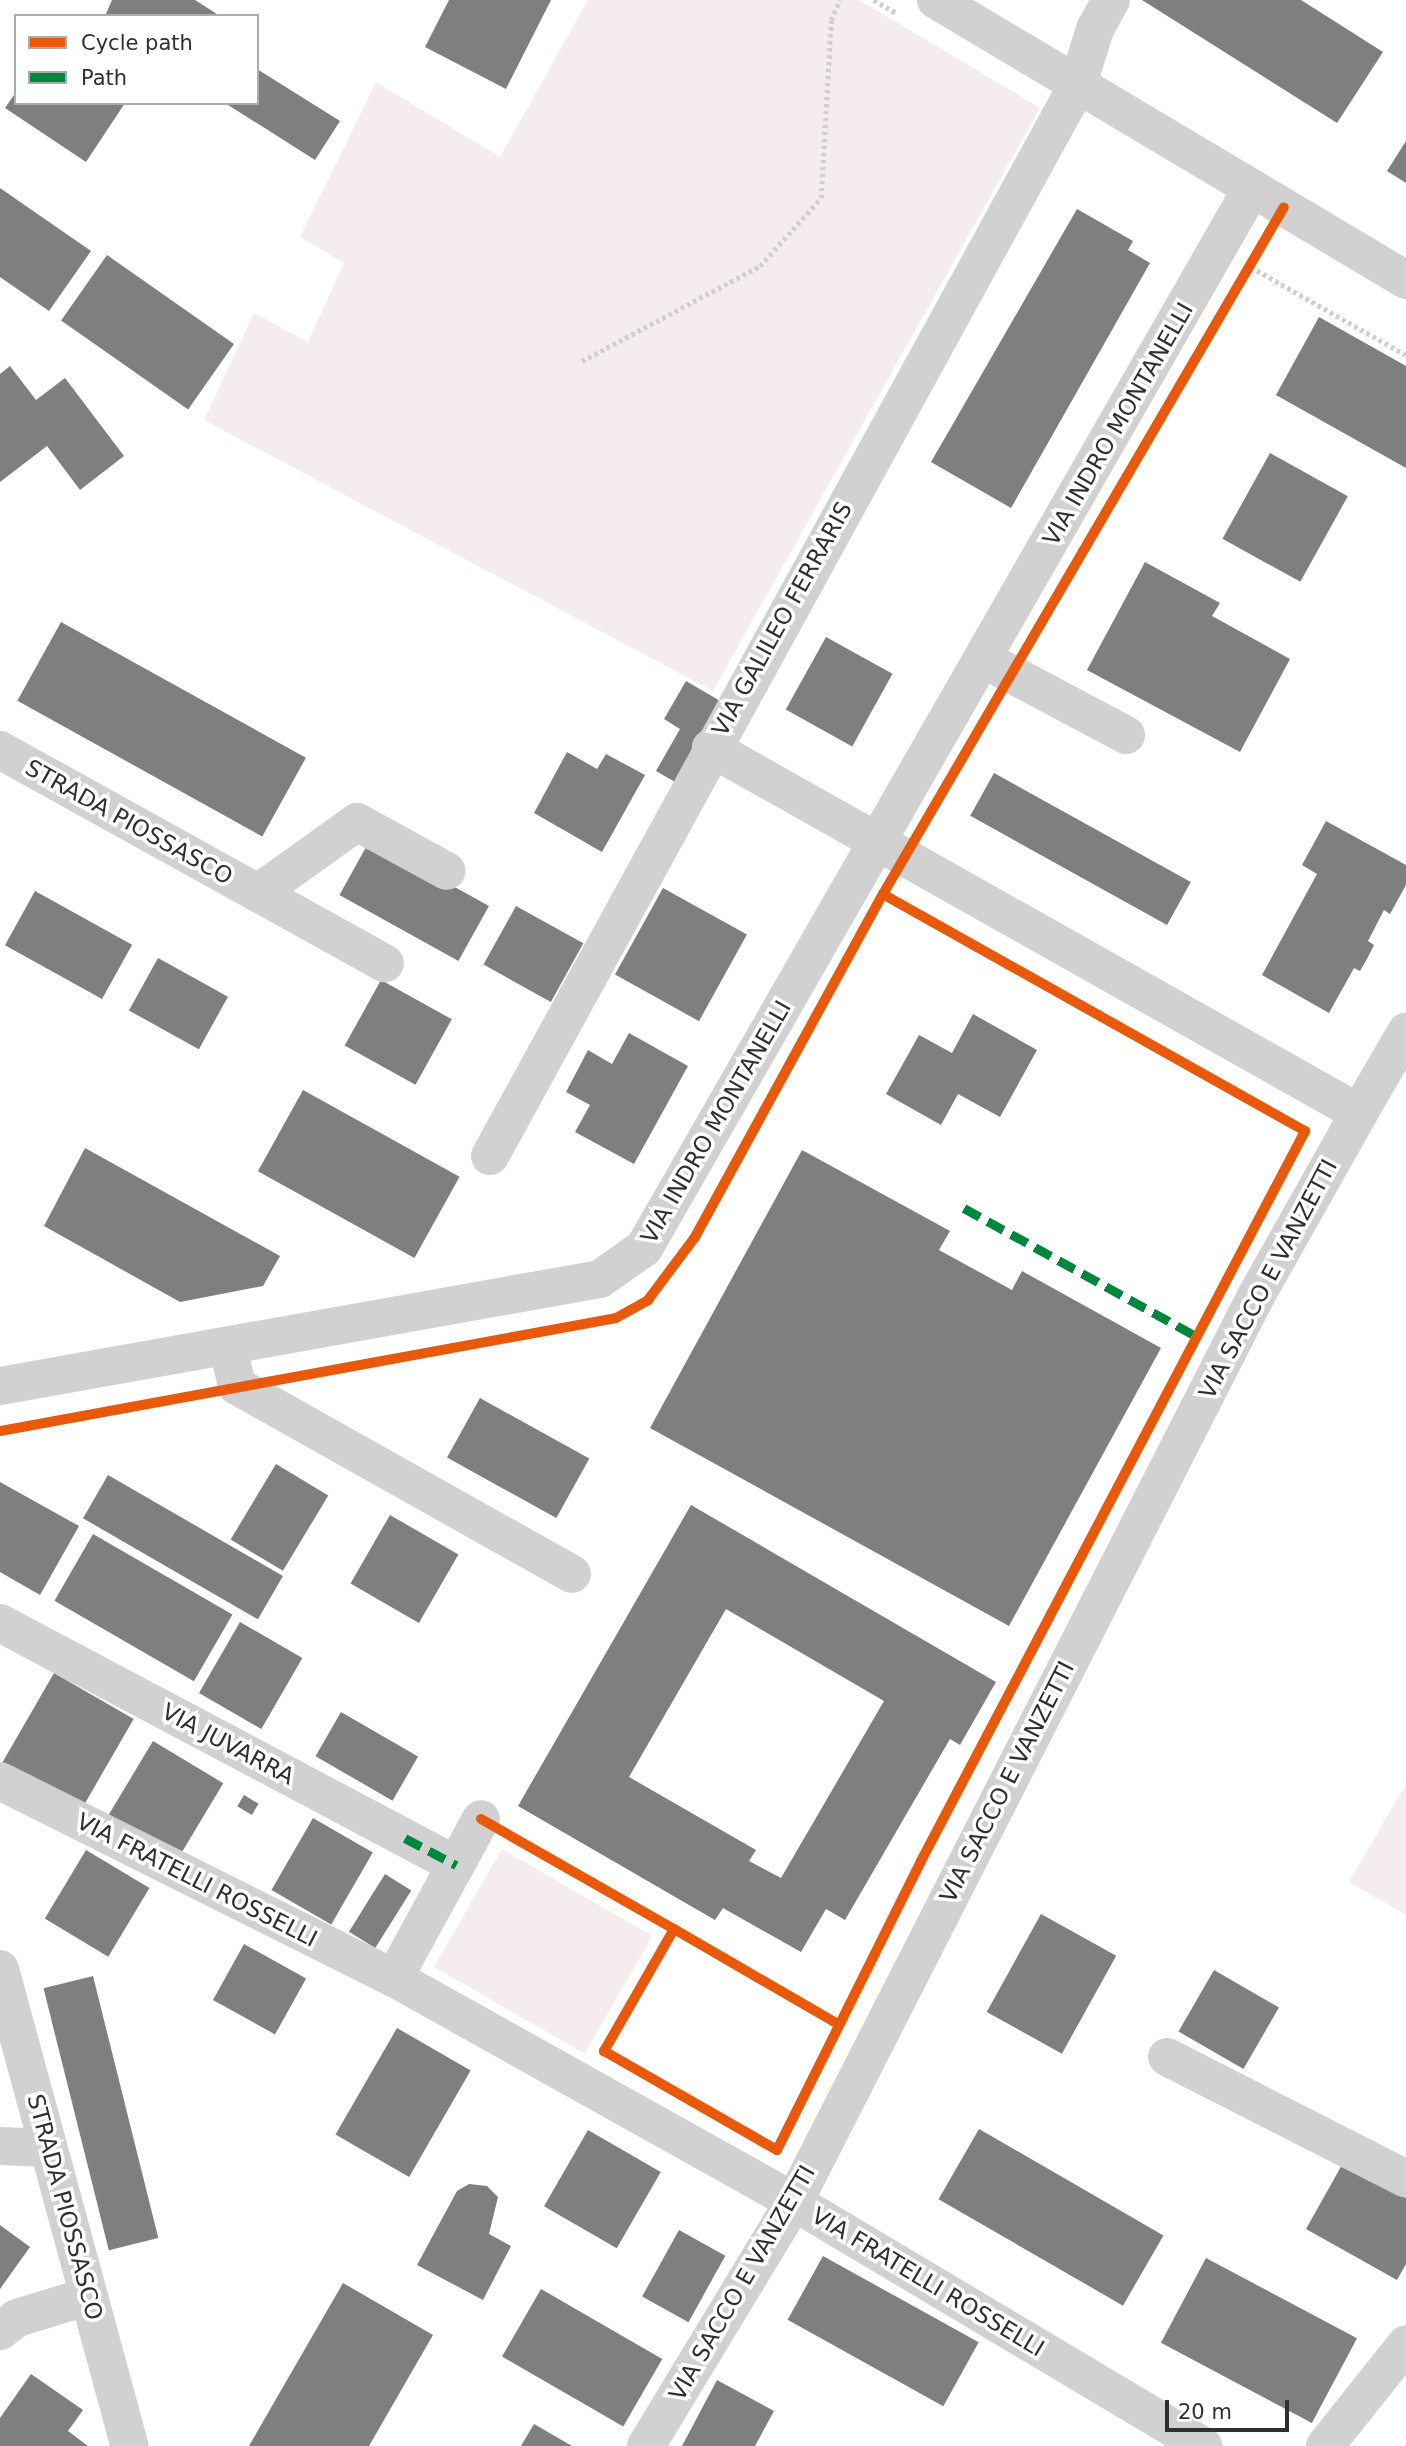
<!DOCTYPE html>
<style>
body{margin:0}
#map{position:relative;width:1406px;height:2446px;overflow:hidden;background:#fff;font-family:"DejaVu Sans",sans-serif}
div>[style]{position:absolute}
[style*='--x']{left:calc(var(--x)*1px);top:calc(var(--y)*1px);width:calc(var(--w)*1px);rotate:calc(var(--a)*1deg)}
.green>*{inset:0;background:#f5ecf0;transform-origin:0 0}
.building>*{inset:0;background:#7f7f7f;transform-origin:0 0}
.path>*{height:4.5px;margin-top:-2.25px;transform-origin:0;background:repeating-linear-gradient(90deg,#cfcfcf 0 3.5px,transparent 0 7px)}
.minor>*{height:38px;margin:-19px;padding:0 19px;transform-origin:19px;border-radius:19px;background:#d1d1d1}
.quiet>*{height:9px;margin-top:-4.5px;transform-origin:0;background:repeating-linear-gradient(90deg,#00873e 0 18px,transparent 0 27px)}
.cycleway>*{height:10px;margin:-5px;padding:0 5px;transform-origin:5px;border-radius:5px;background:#e8590c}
span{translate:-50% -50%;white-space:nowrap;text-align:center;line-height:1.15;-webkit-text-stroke:7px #fff;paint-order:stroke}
.street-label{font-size:23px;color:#2f2f2f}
.legend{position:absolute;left:14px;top:14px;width:245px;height:91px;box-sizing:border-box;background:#fff;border:2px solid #acacac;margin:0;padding:9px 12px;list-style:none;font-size:21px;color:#2f2f2f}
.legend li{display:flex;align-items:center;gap:14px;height:35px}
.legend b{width:35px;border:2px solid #acacac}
.scale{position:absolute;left:1165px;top:2400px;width:124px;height:32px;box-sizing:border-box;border:4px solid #2f2f2f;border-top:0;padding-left:9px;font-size:21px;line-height:24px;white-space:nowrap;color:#2f2f2f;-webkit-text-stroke:5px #fff;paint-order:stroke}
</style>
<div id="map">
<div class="green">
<div style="clip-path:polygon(588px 0,859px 0,1040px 108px,713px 691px,204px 420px,254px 313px,308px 342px,344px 263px,300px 237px,376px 82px,500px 157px)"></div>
<div style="clip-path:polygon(1406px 1784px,1406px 1915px,1349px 1882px)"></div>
<div style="left:502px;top:1849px;width:174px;height:136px;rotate:30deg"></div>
</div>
<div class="building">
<div style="clip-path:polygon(112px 0,195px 0,220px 16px,105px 16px)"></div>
<div style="clip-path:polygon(449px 0,551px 0,506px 89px,425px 47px)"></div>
<div style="clip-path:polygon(1142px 0,1301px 0,1383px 52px,1337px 123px)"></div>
<div style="clip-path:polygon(257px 69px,340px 121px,315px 160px,225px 103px,257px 103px)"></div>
<div style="clip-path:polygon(16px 92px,16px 103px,125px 103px,86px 162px,5px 108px)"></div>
<div style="clip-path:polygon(1406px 141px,1406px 183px,1387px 171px)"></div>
<div style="clip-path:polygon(0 188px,91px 251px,49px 311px,0 277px)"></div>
<div style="clip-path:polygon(1077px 209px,1133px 241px,1128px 250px,1150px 263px,1011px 508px,931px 462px)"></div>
<div style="left:107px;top:255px;width:155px;height:80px;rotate:35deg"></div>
<div style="clip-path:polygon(1319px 317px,1406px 366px,1406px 468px,1276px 395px)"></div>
<div style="clip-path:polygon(10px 366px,36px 400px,65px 378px,124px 456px,80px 490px,47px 446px,0 482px,0 374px)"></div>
<div style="left:1270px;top:453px;width:89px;height:98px;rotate:29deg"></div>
<div style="clip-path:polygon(1145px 562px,1220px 603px,1212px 616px,1290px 659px,1240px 752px,1087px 670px)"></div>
<div style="left:61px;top:622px;width:280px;height:90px;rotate:29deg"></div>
<div style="left:826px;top:637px;width:76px;height:83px;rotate:29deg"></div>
<div style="clip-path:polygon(686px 681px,722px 702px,675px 782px,656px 771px,680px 729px,664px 719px)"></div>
<div style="clip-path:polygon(567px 752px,597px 769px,606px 754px,645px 775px,602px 852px,534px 813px)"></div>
<div style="left:994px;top:773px;width:225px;height:49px;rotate:29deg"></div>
<div style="clip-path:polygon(1326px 821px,1406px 865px,1406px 885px,1390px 914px,1384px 910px,1368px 941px,1374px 945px,1367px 959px,1360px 971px,1354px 968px,1329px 1013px,1262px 975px,1317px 874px,1302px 865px)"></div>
<div style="left:370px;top:840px;width:136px;height:63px;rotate:29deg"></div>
<div style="left:663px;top:888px;width:96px;height:99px;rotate:29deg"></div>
<div style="left:35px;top:891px;width:111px;height:62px;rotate:29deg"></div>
<div style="left:516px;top:906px;width:77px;height:67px;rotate:29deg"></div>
<div style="left:158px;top:958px;width:80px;height:60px;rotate:29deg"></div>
<div style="left:381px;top:980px;width:81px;height:75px;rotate:29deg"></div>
<div style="clip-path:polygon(973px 1014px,1037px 1050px,1000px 1117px,958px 1094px,941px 1125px,886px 1094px,919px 1035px,952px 1053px)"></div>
<div style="clip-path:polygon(629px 1033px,688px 1066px,634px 1164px,575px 1132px,590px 1105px,566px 1092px,588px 1050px,612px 1064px)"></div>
<div style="left:303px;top:1090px;width:179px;height:93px;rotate:29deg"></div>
<div style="clip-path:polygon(85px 1148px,280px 1256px,263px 1286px,180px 1302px,44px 1226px)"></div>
<div style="clip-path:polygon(802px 1150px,950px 1231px,939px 1250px,1012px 1290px,1022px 1271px,1161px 1348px,1009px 1626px,650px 1428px)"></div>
<div style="left:480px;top:1398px;width:125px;height:68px;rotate:29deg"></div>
<div style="left:276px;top:1464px;width:61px;height:88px;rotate:31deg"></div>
<div style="left:108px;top:1475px;width:202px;height:50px;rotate:30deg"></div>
<div style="clip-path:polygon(0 1482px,79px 1526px,40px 1595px,0 1572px)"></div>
<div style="clip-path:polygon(evenodd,691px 1505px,996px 1682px,960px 1745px,950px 1739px,845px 1920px,826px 1909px,801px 1952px,723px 1908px,715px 1920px,518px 1806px,691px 1505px,726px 1609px,884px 1701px,781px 1878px,749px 1861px,756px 1850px,629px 1777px,726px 1609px)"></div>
<div style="left:390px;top:1515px;width:79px;height:79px;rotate:30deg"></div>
<div style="left:93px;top:1534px;width:161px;height:77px;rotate:30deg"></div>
<div style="left:240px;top:1622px;width:72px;height:82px;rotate:30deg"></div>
<div style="left:54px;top:1673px;width:92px;height:105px;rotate:30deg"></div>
<div style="left:341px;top:1712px;width:89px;height:51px;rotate:30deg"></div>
<div style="left:153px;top:1741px;width:82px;height:86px;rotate:31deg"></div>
<div style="left:244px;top:1795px;width:17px;height:13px;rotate:31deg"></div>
<div style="left:313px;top:1818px;width:69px;height:83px;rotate:30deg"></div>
<div style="left:86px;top:1850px;width:74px;height:80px;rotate:31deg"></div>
<div style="left:385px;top:1874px;width:31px;height:68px;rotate:32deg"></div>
<div style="left:1041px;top:1914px;width:86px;height:112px;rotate:29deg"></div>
<div style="left:244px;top:1944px;width:71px;height:64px;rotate:29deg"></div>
<div style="left:1214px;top:1970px;width:75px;height:71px;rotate:30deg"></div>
<div style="left:93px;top:1976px;width:270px;height:51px;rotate:76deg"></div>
<div style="left:397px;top:2028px;width:85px;height:123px;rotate:30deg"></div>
<div style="left:979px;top:2129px;width:213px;height:81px;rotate:30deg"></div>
<div style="left:588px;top:2130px;width:84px;height:88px;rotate:30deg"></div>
<div style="clip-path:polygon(1343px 2163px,1406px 2198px,1406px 2264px,1397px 2280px,1306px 2229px)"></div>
<div style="clip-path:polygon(469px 2184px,487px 2186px,498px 2197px,489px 2234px,511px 2246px,483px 2300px,417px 2265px,457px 2191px)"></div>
<div style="clip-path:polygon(0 2225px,30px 2247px,0 2289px)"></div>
<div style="left:679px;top:2230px;width:53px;height:76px;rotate:29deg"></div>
<div style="left:823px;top:2256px;width:178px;height:73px;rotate:29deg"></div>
<div style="left:1206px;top:2258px;width:171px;height:96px;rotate:28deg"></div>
<div style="clip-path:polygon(343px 2283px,433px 2335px,369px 2446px,249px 2446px)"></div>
<div style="left:541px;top:2289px;width:140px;height:78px;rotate:30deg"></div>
<div style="clip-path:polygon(31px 2374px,83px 2410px,68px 2431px,88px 2446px,0 2446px,0 2418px)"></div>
<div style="clip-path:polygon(717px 2380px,774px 2411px,755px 2446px,682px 2446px)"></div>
<div style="clip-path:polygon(534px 2424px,572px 2446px,521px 2446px)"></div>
</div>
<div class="path">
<div style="--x:874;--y:0;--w:28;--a:30"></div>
<div style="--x:1251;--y:267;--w:178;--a:29.6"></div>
<div style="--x:582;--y:361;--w:202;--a:-28.1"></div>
<div style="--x:760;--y:266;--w:91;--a:-48.1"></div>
<div style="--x:821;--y:198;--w:178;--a:-86.8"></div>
<div style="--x:831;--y:20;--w:22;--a:-66"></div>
</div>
<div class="minor">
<div style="--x:936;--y:0;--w:547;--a:30.78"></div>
<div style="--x:983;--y:659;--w:162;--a:28"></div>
<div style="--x:0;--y:750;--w:440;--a:29"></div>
<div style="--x:258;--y:893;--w:122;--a:-35.6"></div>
<div style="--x:357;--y:822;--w:102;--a:28.6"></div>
<div style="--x:1359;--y:1113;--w:94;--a:-59.9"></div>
<div style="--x:490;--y:1156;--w:1223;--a:-61.25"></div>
<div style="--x:1078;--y:84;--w:58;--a:-72.8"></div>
<div style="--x:1095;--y:29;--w:33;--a:-61"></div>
<div style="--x:228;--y:1347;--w:40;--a:77"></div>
<div style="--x:237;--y:1386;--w:384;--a:29.3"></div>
<div style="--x:0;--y:1386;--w:609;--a:-10.11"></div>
<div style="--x:600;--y:1279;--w:54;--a:-35.2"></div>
<div style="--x:644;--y:1248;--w:1222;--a:-60.16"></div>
<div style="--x:0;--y:1623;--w:516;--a:27.95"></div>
<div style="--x:0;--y:1781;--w:441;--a:26.6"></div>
<div style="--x:394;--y:1978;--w:458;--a:29.2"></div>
<div style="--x:794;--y:2202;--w:477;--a:30.8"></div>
<div style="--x:0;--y:1969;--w:494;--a:74.8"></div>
<div style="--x:394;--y:1978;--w:181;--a:-61.3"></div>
<div style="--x:1167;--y:2057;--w:268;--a:27"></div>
<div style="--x:0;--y:2146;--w:48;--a:2.4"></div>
<div style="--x:0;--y:2331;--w:21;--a:-37"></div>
<div style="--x:17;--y:2318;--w:75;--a:-17"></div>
<div style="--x:646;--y:2446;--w:285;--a:-58.8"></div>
<div style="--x:794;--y:2202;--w:1017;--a:-62.98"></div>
<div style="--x:1256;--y:1296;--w:210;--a:-60.6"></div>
<div style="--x:1359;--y:1113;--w:744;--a:-150.61"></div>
<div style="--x:1325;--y:2446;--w:130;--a:-51.5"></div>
</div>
<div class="quiet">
<div style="--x:964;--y:1208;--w:263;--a:28.9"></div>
<div style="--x:405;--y:1838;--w:58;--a:27.9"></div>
</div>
<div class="cycleway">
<div style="--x:0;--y:1431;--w:626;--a:-10.39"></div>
<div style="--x:616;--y:1318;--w:37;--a:-29"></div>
<div style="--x:648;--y:1300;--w:79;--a:-53.3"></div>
<div style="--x:695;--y:1237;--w:391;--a:-61.3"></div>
<div style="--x:883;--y:894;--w:795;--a:-59.73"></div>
<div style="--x:481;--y:1819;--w:222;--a:29.7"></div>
<div style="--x:674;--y:1929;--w:141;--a:119.8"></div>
<div style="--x:604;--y:2051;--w:199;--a:29.8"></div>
<div style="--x:777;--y:2150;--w:323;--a:-63.5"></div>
<div style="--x:921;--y:1861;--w:825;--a:-62.25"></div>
<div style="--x:1305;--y:1131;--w:484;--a:-150.7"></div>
<div style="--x:674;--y:1929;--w:190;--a:30.1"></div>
</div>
<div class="street-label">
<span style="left:1118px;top:424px;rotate:-60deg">VIA INDRO MONTANELLI</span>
<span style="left:782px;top:619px;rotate:-61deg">VIA GALILEO FERRARIS</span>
<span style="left:129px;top:822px;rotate:29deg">STRADA PIOSSASCO</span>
<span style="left:716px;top:1122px;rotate:-60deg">VIA INDRO MONTANELLI</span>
<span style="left:1268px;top:1279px;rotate:-62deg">VIA SACCO E VANZETTI</span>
<span style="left:228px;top:1744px;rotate:28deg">VIA JUVARRA</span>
<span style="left:1007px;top:1782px;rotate:-63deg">VIA SACCO E VANZETTI</span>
<span style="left:197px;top:1880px;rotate:27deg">VIA FRATELLI ROSSELLI</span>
<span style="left:65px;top:2207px;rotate:75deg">STRADA PIOSSASCO</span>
<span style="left:928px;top:2282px;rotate:31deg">VIA FRATELLI ROSSELLI</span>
<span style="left:742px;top:2283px;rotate:-60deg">VIA SACCO E VANZETTI</span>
</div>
<ul class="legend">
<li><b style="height:9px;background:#e8590c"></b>Cycle path</li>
<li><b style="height:9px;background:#00873e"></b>Path</li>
</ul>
<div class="scale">20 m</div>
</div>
